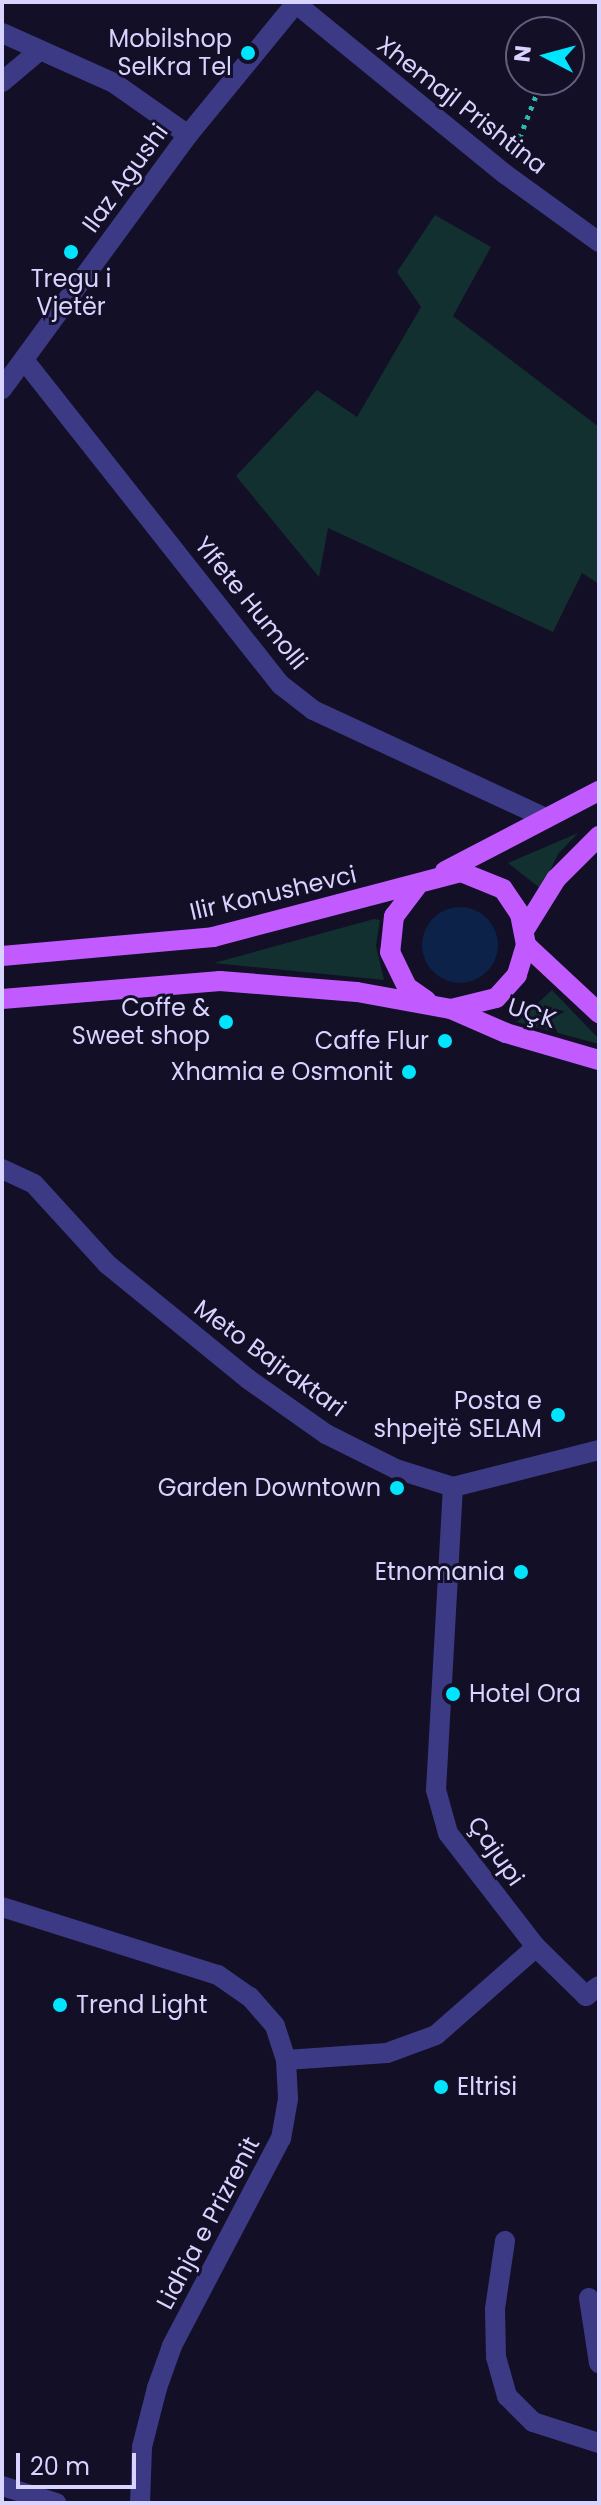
<!DOCTYPE html>
<meta charset="utf-8">
<style>
body{margin:0}
#map{position:relative;width:601px;height:2505px;overflow:hidden;background:#130f26;font-family:Poppins,sans-serif}
div>[style]{position:absolute}
[style*='--x']{left:calc(var(--x)*1px);top:calc(var(--y)*1px);width:calc(var(--w)*1px);rotate:calc(var(--a)*1deg)}
.green>*{inset:0;background:#12302f}
.water>*{inset:0;background:#0c2248}
.round{border-radius:50%}
.path>*{height:5px;margin-top:-2.5px;transform-origin:0;background:repeating-linear-gradient(90deg,#2fb8b0 0 4px,transparent 0 10px)}
.minor>*{height:20px;margin:-10px;padding:0 10px;transform-origin:10px;border-radius:10px;background:#3d3a85}
.major>*{height:20px;margin:-10px;padding:0 10px;transform-origin:10px;border-radius:10px;background:#c25bff}
.dots>*{width:22px;height:22px;translate:-50% -50%;box-sizing:border-box;border:4px solid #130f26;border-radius:50%}
span{translate:-50% -50%;white-space:nowrap;text-align:center;line-height:1.15;-webkit-text-stroke:6px #130f26;paint-order:stroke}
.poi-label{font-size:24px;color:#d9d4ff}
.right{translate:-100% -50%;text-align:right}
.left{translate:0 -50%;text-align:left}
.street-label{font-size:24px;color:#d9d4ff}
.frame{position:absolute;inset:0;border:4px solid #d9d4ff;pointer-events:none}
.north{position:absolute;left:505px;top:16px;width:80px;height:80px;box-sizing:border-box;background:#130f26;border:2px solid #625e7d;border-radius:50%;rotate:276deg;font-size:22px;font-weight:700;line-height:32px;text-align:center;color:#d9d4ff}
.north::after{content:'';display:block;margin:auto;width:28px;height:36px;background:#00e5ff;clip-path:polygon(50% 0,100% 100%,50% 72%,0 100%)}
.scale{position:absolute;left:16px;top:2453px;width:120px;height:36px;box-sizing:border-box;border:4px solid #d9d4ff;border-top:0;padding-left:10px;font-size:24px;line-height:28px;white-space:nowrap;color:#d9d4ff;-webkit-text-stroke:6px #130f26;paint-order:stroke}
</style>
<div id="map">
<div class="green">
<div style="clip-path:polygon(435px 215px,491px 247px,453px 316px,599px 427px,599px 584px,582px 573px,553px 632px,328px 528px,319px 577px,236px 476px,317px 390px,357px 417px,421px 307px,397px 272px)"></div>
<div style="clip-path:polygon(578px 833px,558px 854px,541px 889px,508px 863px)"></div>
<div style="clip-path:polygon(374px 919px,380px 920px,376px 946px,384px 980px,214px 963px)"></div>
<div style="clip-path:polygon(552px 990px,599px 1039px,599px 1044px,517px 1022px)"></div>
</div>
<div class="water">
<div class="round" style="left:422px;top:907px;width:76px;height:76px"></div>
</div>
<div class="path">
<div style="--x:561;--y:32;--w:9;--a:-69"></div>
<div style="--x:516;--y:147;--w:72;--a:-68.8"></div>
</div>
<div class="minor">
<div style="--x:294;--y:2;--w:272;--a:39.2"></div>
<div style="--x:505;--y:174;--w:116;--a:35.9"></div>
<div style="--x:2;--y:33;--w:123;--a:24.1"></div>
<div style="--x:114;--y:83;--w:90;--a:35.1"></div>
<div style="--x:2;--y:82;--w:48;--a:-40"></div>
<div style="--x:24;--y:360;--w:414;--a:51.7"></div>
<div style="--x:281;--y:685;--w:41;--a:38"></div>
<div style="--x:313;--y:710;--w:257;--a:24.9"></div>
<div style="--x:2;--y:389;--w:315;--a:-53.8"></div>
<div style="--x:188;--y:135;--w:172;--a:-50.7"></div>
<div style="--x:2;--y:1169;--w:35;--a:25"></div>
<div style="--x:34;--y:1184;--w:108;--a:47.6"></div>
<div style="--x:107;--y:1264;--w:182;--a:39.2"></div>
<div style="--x:248;--y:1379;--w:95;--a:35.2"></div>
<div style="--x:326;--y:1434;--w:78;--a:26.6"></div>
<div style="--x:396;--y:1469;--w:60;--a:17.5"></div>
<div style="--x:453;--y:1487;--w:151;--a:-14.2"></div>
<div style="--x:2;--y:1907;--w:226;--a:17.5"></div>
<div style="--x:218;--y:1975;--w:39;--a:35"></div>
<div style="--x:250;--y:1997;--w:38;--a:49"></div>
<div style="--x:275;--y:2026;--w:36;--a:72"></div>
<div style="--x:286;--y:2060;--w:39;--a:87"></div>
<div style="--x:288;--y:2099;--w:40;--a:100"></div>
<div style="--x:281;--y:2138;--w:235;--a:117.7"></div>
<div style="--x:172;--y:2346;--w:45;--a:109.7"></div>
<div style="--x:157;--y:2388;--w:61;--a:104.3"></div>
<div style="--x:142;--y:2447;--w:56;--a:92"></div>
<div style="--x:536;--y:1947;--w:70;--a:44.4"></div>
<div style="--x:586;--y:1996;--w:16;--a:-38"></div>
<div style="--x:286;--y:2060;--w:101;--a:-4"></div>
<div style="--x:387;--y:2053;--w:52;--a:-20.2"></div>
<div style="--x:436;--y:2035;--w:133;--a:-41.3"></div>
<div style="--x:536;--y:1947;--w:144;--a:-127.7"></div>
<div style="--x:448;--y:1833;--w:45;--a:-105.6"></div>
<div style="--x:436;--y:1790;--w:303;--a:-86.8"></div>
<div style="--x:505;--y:2241;--w:69;--a:98.4"></div>
<div style="--x:495;--y:2309;--w:48;--a:88.8"></div>
<div style="--x:496;--y:2357;--w:41;--a:74.2"></div>
<div style="--x:507;--y:2396;--w:37;--a:45"></div>
<div style="--x:533;--y:2422;--w:69;--a:17.7"></div>
<div style="--x:589;--y:2298;--w:66;--a:81.3"></div>
<div style="--x:2;--y:2486;--w:57;--a:17.5"></div>
</div>
<div class="major">
<div style="--x:445;--y:871;--w:174;--a:-27.5"></div>
<div style="--x:417;--y:886;--w:38;--a:127"></div>
<div style="--x:394;--y:916;--w:36;--a:96"></div>
<div style="--x:390;--y:952;--w:39;--a:64"></div>
<div style="--x:407;--y:987;--w:24;--a:35"></div>
<div style="--x:525;--y:929;--w:59;--a:-58.2"></div>
<div style="--x:556;--y:879;--w:61;--a:-45"></div>
<div style="--x:526;--y:945;--w:100;--a:43"></div>
<div style="--x:2;--y:956;--w:212;--a:-5.1"></div>
<div style="--x:213;--y:937;--w:256;--a:-14.7"></div>
<div style="--x:461;--y:872;--w:45;--a:22"></div>
<div style="--x:503;--y:889;--w:30;--a:56"></div>
<div style="--x:520;--y:914;--w:32;--a:79"></div>
<div style="--x:526;--y:945;--w:31;--a:107"></div>
<div style="--x:517;--y:975;--w:31;--a:132"></div>
<div style="--x:496;--y:998;--w:46;--a:166.3"></div>
<div style="--x:2;--y:999;--w:219;--a:-4.7"></div>
<div style="--x:220;--y:981;--w:137;--a:4.6"></div>
<div style="--x:357;--y:992;--w:96;--a:10.3"></div>
<div style="--x:451;--y:1009;--w:60;--a:23.6"></div>
<div style="--x:506;--y:1033;--w:97;--a:16.2"></div>
</div>
<div class="dots">
<div style="left:248px;top:53px;background:#00e5ff"></div>
<div style="left:71px;top:252px;background:#00e5ff"></div>
<div style="left:226px;top:1022px;background:#00e5ff"></div>
<div style="left:445px;top:1041px;background:#00e5ff"></div>
<div style="left:409px;top:1072px;background:#00e5ff"></div>
<div style="left:558px;top:1415px;background:#00e5ff"></div>
<div style="left:397px;top:1488px;background:#00e5ff"></div>
<div style="left:521px;top:1572px;background:#00e5ff"></div>
<div style="left:453px;top:1694px;background:#00e5ff"></div>
<div style="left:60px;top:2005px;background:#00e5ff"></div>
<div style="left:441px;top:2087px;background:#00e5ff"></div>
</div>
<div class="poi-label">
<span class="right" style="left:232px;top:53px">Mobilshop<br>SelKra Tel</span>
<span style="left:71px;top:293px">Tregu i<br>Vjetër</span>
<span class="right" style="left:210px;top:1022px">Coffe &amp;<br>Sweet shop</span>
<span class="right" style="left:429px;top:1041px">Caffe Flur</span>
<span class="right" style="left:393px;top:1072px">Xhamia e Osmonit</span>
<span class="right" style="left:542px;top:1415px">Posta e<br>shpejtë SELAM</span>
<span class="right" style="left:381px;top:1488px">Garden Downtown</span>
<span class="right" style="left:505px;top:1572px">Etnomania</span>
<span class="left" style="left:469px;top:1694px">Hotel Ora</span>
<span class="left" style="left:76px;top:2005px">Trend Light</span>
<span class="left" style="left:457px;top:2087px">Eltrisi</span>
</div>
<div class="street-label">
<span style="left:462px;top:105px;rotate:38deg">Xhemajl Prishtina</span>
<span style="left:125px;top:178px;rotate:-54deg">Ilaz Agushi</span>
<span style="left:251px;top:603px;rotate:51deg">Ylfete Humolli</span>
<span style="left:273px;top:893px;rotate:-13deg">Ilir Konushevci</span>
<span style="left:532px;top:1013px;rotate:18deg">UÇK</span>
<span style="left:270px;top:1358px;rotate:36deg">Meto Bajraktari</span>
<span style="left:496px;top:1851px;rotate:55deg">Çajupi</span>
<span style="left:208px;top:2223px;rotate:-62deg">Lidhja e Prizrenit</span>
</div>
<div class="frame"></div>
<div class="north">N</div>
<div class="scale">20 m</div>
</div>
